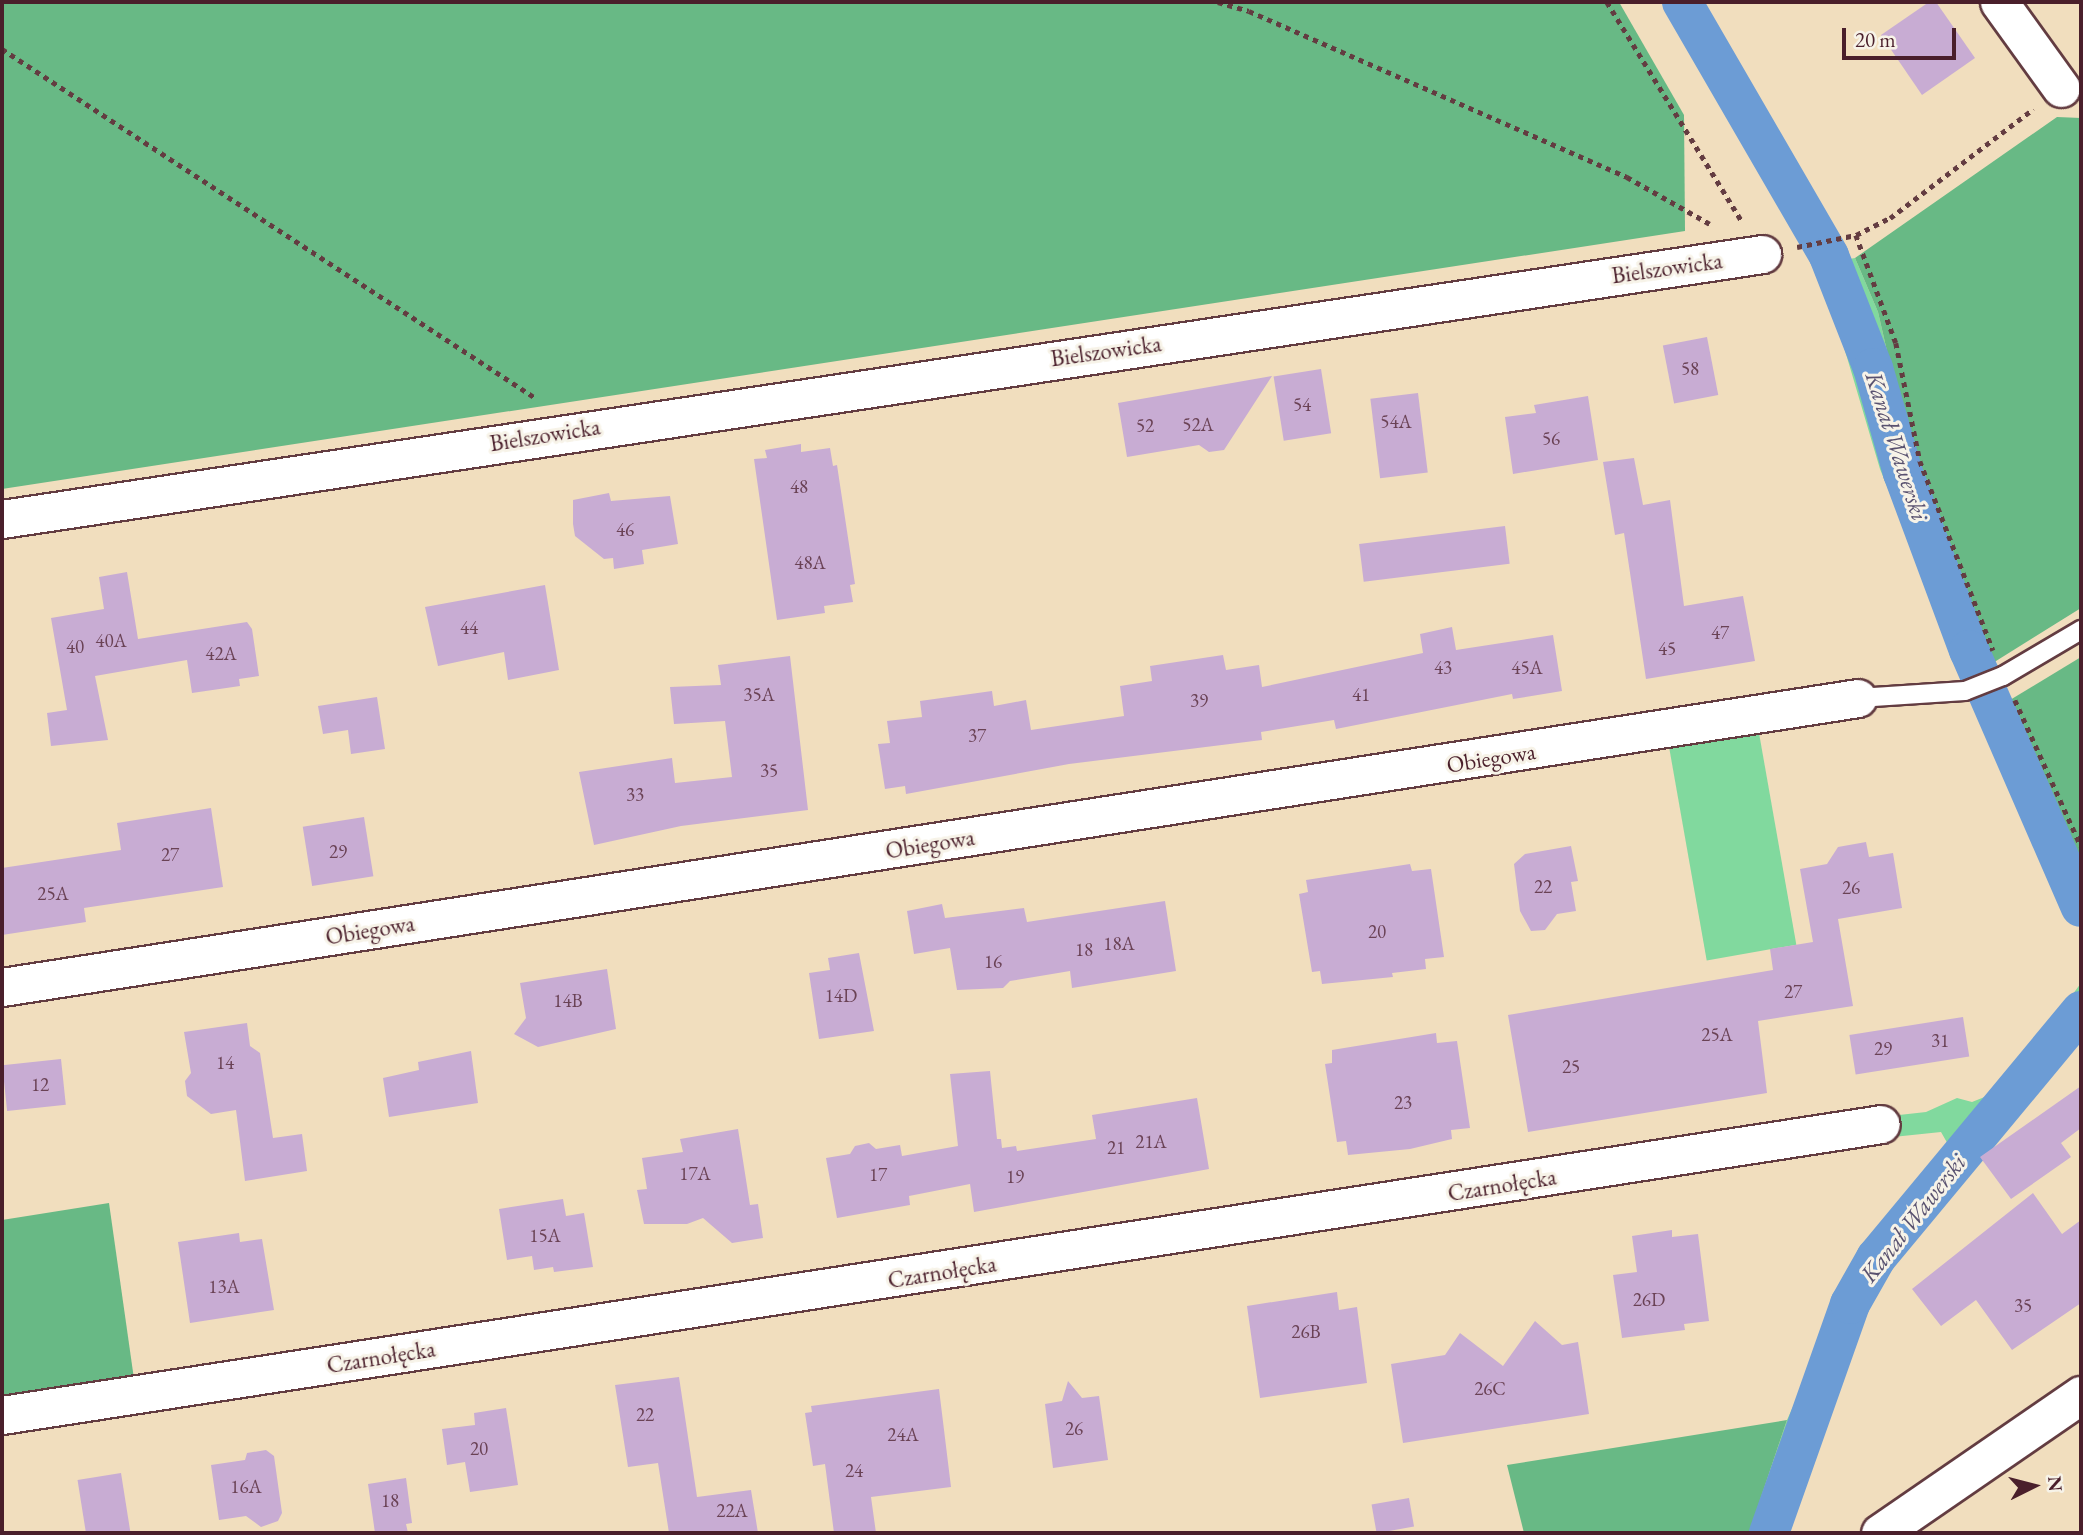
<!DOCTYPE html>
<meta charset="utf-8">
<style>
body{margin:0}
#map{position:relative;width:2083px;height:1535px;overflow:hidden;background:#f1debe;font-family:"EB Garamond",serif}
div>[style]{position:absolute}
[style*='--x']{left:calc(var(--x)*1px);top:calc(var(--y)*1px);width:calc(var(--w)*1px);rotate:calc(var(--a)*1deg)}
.green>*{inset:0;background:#81d99e;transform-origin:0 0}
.forest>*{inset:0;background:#68b985}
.canal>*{height:40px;margin:-20px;padding:0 20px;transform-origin:20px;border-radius:20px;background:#6c9cd5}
.building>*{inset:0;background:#c8acd3;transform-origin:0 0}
.path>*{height:4.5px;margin-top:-2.25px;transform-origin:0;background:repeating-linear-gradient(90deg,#633c41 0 5px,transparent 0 10px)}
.roads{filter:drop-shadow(2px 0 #633c41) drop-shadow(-2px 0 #633c41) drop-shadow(0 2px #633c41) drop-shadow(0 -2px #633c41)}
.lane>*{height:18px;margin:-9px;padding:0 9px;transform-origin:9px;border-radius:9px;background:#fff}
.street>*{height:37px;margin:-18.5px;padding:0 18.5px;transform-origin:18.5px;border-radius:18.5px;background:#fff}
span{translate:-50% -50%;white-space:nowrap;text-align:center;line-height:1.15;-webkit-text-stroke:6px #f7f3e8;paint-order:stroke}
.number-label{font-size:19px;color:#6a4255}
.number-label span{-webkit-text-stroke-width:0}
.street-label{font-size:23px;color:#4a1f2b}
.water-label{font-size:24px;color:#58516f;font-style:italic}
.frame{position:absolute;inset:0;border:4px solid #4a1f2b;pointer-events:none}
.north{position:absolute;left:1999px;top:1451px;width:70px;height:70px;-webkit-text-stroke:5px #f7f3e8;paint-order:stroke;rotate:84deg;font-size:19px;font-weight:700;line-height:28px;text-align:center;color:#4a1f2b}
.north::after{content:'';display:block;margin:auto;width:24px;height:32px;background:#4a1f2b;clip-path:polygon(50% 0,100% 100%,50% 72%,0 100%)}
.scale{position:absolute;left:1842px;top:28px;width:114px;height:32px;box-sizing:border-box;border:4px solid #4a1f2b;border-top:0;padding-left:9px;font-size:21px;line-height:24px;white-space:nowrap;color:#4a1f2b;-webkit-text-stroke:5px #f7f3e8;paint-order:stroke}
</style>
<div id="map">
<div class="green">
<div style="clip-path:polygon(1855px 258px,1878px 312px,1929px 534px,1988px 666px,1964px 677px,1880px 469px,1833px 310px,1814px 265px)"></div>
<div style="clip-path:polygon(1999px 691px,2081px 873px,2081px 926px,1974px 701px)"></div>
<div style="left:1759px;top:733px;width:215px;height:91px;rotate:80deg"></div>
<div style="clip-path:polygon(2081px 983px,2081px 1035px,2066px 1046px,1977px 1153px,1874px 1287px,1861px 1309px,1780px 1533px,1749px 1533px,1787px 1420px,1865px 1248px,1949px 1146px,1941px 1132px,1893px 1137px,1890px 1116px,1926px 1112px,1957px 1098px,1972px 1102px,2002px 1090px)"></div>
</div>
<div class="forest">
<div style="clip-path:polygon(2px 2px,1619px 2px,1684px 115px,1685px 231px,2px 489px)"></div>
<div style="clip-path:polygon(2057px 117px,2081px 118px,2081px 608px,1988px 666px,1929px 534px,1878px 312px,1855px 258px)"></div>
<div style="clip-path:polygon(2081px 657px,2081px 873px,2005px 703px)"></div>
<div style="clip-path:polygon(109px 1203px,134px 1379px,2px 1400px,2px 1220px)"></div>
<div style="clip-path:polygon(1787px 1420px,1749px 1533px,1524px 1533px,1507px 1465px)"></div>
</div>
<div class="canal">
<div style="--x:1682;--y:2;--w:293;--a:59.9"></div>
<div style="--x:1829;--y:256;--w:120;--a:68.6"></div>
<div style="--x:1873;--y:368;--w:109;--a:74.1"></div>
<div style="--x:1903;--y:473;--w:189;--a:69.6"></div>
<div style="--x:1969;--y:650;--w:280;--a:66.5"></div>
<div style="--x:1769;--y:1533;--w:243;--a:-70.5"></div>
<div style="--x:1850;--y:1304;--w:53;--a:-60.5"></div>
<div style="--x:1876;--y:1258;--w:321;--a:-50.3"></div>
</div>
<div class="building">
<div style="clip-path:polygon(1929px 2px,1936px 2px,1975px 58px,1922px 95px,1881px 35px)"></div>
<div style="left:1707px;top:337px;width:59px;height:45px;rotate:79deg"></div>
<div style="left:1321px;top:369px;width:65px;height:48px;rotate:81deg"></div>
<div style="clip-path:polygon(1272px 376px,1224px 450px,1209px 452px,1199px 445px,1127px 457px,1118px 403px)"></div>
<div style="left:1418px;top:393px;width:80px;height:48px;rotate:83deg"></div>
<div style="clip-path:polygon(1588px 396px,1598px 460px,1513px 474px,1505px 417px,1536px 413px,1534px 405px)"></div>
<div style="clip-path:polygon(801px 444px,801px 452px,830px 448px,833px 466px,837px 465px,855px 584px,850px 585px,853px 602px,824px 606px,825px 613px,777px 620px,754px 459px,767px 458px,765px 450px)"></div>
<div style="clip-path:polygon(1634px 458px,1643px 505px,1670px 500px,1684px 606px,1743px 596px,1755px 661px,1646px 679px,1624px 533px,1615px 535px,1603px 462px)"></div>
<div style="clip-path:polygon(609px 493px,611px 501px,670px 496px,678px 544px,642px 550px,644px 564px,614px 569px,613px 558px,604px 559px,575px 536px,573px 524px,573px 500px)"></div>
<div style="left:1505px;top:526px;width:38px;height:147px;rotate:83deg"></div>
<div style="clip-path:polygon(127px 572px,138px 639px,247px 622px,252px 629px,259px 676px,239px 679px,240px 686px,192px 693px,187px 660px,95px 676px,108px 740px,51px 746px,47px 713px,67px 710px,51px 618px,104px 609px,99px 577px)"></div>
<div style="clip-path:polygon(545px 585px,559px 670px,508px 680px,504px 652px,438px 666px,425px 607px)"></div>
<div style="clip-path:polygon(1452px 627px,1456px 650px,1553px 635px,1562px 691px,1513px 699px,1512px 694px,1336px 729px,1334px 720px,1261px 732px,1262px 740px,1069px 764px,906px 794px,905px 786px,885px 789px,878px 744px,890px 743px,887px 721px,922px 717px,920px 701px,992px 691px,994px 706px,1026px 700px,1031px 730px,1124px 716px,1120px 686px,1152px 681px,1150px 666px,1223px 655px,1226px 670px,1259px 665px,1262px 687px,1423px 653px,1420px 634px)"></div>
<div style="clip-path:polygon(790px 656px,808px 810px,681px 826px,594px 845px,579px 772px,672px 758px,675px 783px,732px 777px,725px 721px,674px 724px,670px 687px,721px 685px,718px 665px)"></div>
<div style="clip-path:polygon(377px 697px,385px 749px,351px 754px,348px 730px,323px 734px,318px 706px)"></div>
<div style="clip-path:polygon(211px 808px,223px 887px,84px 908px,86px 922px,2px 935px,2px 868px,121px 850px,117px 823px)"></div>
<div style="left:364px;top:817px;width:60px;height:62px;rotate:81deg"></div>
<div style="clip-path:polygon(1866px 842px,1869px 857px,1893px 853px,1902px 908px,1838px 919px,1853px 1006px,1758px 1021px,1767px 1093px,1528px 1132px,1508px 1015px,1773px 970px,1770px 949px,1813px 942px,1800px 869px,1827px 864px,1838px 847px)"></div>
<div style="clip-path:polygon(1571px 846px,1578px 881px,1571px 882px,1576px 911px,1557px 914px,1545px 930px,1531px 931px,1520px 911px,1514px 864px,1525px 854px)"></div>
<div style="clip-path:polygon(1410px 864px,1412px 871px,1431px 869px,1444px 957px,1425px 959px,1426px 969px,1392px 973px,1393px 977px,1322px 984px,1320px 971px,1312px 972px,1299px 894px,1308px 892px,1306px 880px)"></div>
<div style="clip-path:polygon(1165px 901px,1176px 971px,1072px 988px,1070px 971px,1010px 981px,1003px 988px,957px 990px,950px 948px,914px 954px,907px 911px,942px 904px,945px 918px,1024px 908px,1027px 922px)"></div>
<div style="clip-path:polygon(859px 953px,874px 1031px,819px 1039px,809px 973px,830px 970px,828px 958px)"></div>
<div style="clip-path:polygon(607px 969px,616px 1029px,538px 1047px,514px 1034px,526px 1018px,520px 983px)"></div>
<div style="left:1963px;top:1017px;width:40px;height:115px;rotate:81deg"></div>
<div style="clip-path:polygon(247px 1023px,250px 1046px,260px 1053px,273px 1138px,302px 1134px,307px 1171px,245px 1181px,236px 1110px,211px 1114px,187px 1096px,185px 1081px,191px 1073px,184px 1032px)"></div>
<div style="clip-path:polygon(1436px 1033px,1437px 1043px,1457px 1041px,1470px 1128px,1451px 1130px,1452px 1139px,1410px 1149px,1348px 1155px,1346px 1141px,1337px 1142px,1325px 1064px,1332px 1063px,1332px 1050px)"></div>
<div style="clip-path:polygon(471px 1051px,478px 1103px,389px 1117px,383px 1078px,419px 1070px,418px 1062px)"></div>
<div style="left:61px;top:1059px;width:46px;height:59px;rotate:84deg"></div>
<div style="clip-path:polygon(990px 1071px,997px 1139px,1001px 1139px,1002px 1148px,1016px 1146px,1017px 1151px,1096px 1139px,1092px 1115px,1197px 1098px,1209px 1169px,974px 1212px,970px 1184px,909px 1196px,910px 1205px,837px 1218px,826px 1158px,850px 1154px,855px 1146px,869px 1143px,876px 1149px,900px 1145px,902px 1156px,958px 1146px,950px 1074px)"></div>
<div style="clip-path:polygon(2081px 1086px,2081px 1128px,2061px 1143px,2071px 1157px,2011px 1199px,1980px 1157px)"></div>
<div style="clip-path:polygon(738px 1129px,750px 1205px,758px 1204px,763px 1238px,732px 1243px,703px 1218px,687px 1224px,644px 1224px,637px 1190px,647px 1189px,642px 1158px,683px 1152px,680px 1139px)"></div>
<div style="clip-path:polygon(2033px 1193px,2062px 1234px,2081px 1220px,2081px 1303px,2012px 1350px,1976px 1300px,1941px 1326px,1912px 1289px)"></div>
<div style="clip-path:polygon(563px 1199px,566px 1216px,584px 1213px,593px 1267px,554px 1272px,553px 1267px,534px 1270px,532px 1256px,507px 1260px,499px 1209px)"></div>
<div style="clip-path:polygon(1672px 1230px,1672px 1237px,1698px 1234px,1709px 1321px,1684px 1324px,1685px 1330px,1622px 1338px,1613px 1275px,1637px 1272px,1632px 1236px)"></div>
<div style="clip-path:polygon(239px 1233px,240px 1242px,262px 1239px,274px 1310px,190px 1323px,178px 1242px)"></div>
<div style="clip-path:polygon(1337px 1292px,1339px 1310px,1357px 1307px,1367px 1383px,1260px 1398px,1247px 1306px)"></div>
<div style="clip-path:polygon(1535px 1321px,1562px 1345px,1578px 1342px,1589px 1414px,1403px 1443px,1391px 1364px,1445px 1355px,1460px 1333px,1503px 1366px)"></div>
<div style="clip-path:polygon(679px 1377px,697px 1497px,751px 1490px,758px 1533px,669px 1533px,658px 1463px,628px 1467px,615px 1385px)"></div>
<div style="clip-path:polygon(1068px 1381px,1082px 1398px,1099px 1396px,1108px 1460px,1053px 1468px,1045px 1404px,1062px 1401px)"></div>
<div style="clip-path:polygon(939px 1389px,951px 1487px,871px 1497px,876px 1533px,834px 1533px,825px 1464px,813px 1466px,805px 1413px,812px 1412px,811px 1406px)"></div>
<div style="clip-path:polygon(506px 1408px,518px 1485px,470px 1492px,465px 1462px,447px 1465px,442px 1429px,475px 1425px,474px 1413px)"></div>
<div style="clip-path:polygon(266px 1450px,274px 1456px,282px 1513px,278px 1521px,261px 1527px,246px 1516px,219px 1520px,211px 1465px,245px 1460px,247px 1453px)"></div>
<div style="left:121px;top:1473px;width:61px;height:44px;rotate:81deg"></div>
<div style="clip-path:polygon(406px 1478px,412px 1523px,406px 1524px,408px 1533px,375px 1533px,368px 1484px)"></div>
<div style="left:1409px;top:1498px;width:29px;height:38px;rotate:80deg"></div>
</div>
<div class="path">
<div style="--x:1218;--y:2;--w:32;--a:16"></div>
<div style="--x:1249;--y:11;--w:413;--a:23.7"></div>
<div style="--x:1627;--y:177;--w:95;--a:29.5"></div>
<div style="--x:1607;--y:2;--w:256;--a:58.4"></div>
<div style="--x:2;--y:49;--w:639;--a:33.19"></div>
<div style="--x:1856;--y:235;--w:115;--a:69.7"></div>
<div style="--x:1896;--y:343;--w:120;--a:78.5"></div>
<div style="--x:1920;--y:461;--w:203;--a:68.9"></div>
<div style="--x:1797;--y:247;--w:60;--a:-11.5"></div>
<div style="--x:1856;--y:235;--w:38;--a:-27"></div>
<div style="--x:1890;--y:218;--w:180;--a:-37.3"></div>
<div style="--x:2015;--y:700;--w:160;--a:65.7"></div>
</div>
<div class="roads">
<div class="lane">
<div style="--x:1858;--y:698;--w:107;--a:-3.7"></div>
<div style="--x:1965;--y:691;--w:41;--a:-21.5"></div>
<div style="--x:2003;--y:676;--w:91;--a:-30.5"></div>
</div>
<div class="street">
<div style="--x:1999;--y:2;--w:106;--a:54.2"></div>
<div style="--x:2;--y:519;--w:1780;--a:-8.56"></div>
<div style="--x:2;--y:987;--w:1878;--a:-8.85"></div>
<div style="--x:2;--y:1415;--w:1901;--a:-8.8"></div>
<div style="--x:1880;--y:1533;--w:244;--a:-34.5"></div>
</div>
</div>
<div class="number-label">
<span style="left:1690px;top:369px">58</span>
<span style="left:1302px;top:405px">54</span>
<span style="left:1396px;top:422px">54A</span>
<span style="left:1198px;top:425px">52A</span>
<span style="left:1145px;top:426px">52</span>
<span style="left:1551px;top:439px">56</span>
<span style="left:799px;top:487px">48</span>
<span style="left:625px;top:530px">46</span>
<span style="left:810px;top:563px">48A</span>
<span style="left:469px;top:628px">44</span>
<span style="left:1720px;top:633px">47</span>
<span style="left:111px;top:641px">40A</span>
<span style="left:75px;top:647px">40</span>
<span style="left:1667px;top:649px">45</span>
<span style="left:221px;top:654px">42A</span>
<span style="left:1443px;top:668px">43</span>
<span style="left:1527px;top:668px">45A</span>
<span style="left:759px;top:695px">35A</span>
<span style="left:1361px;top:695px">41</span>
<span style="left:1199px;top:701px">39</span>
<span style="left:977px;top:736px">37</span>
<span style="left:769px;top:771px">35</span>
<span style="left:635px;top:795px">33</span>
<span style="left:338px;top:852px">29</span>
<span style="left:170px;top:855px">27</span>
<span style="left:1543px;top:887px">22</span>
<span style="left:1851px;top:888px">26</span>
<span style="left:53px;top:894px">25A</span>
<span style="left:1377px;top:932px">20</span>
<span style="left:1119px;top:944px">18A</span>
<span style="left:1084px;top:950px">18</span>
<span style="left:993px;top:962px">16</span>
<span style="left:1793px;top:992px">27</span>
<span style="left:841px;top:996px">14D</span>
<span style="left:568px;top:1001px">14B</span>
<span style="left:1717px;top:1035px">25A</span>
<span style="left:1940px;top:1041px">31</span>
<span style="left:1883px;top:1049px">29</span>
<span style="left:225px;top:1063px">14</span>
<span style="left:1571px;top:1067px">25</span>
<span style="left:40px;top:1085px">12</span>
<span style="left:1403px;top:1103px">23</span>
<span style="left:1151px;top:1142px">21A</span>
<span style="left:1116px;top:1148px">21</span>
<span style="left:695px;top:1174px">17A</span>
<span style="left:878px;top:1175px">17</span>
<span style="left:1015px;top:1177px">19</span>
<span style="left:545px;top:1236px">15A</span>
<span style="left:224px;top:1287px">13A</span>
<span style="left:1649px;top:1300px">26D</span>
<span style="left:2023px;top:1306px">35</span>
<span style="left:1306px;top:1332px">26B</span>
<span style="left:1490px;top:1389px">26C</span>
<span style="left:645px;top:1415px">22</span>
<span style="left:1074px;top:1429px">26</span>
<span style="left:903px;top:1435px">24A</span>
<span style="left:479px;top:1449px">20</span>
<span style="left:854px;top:1471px">24</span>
<span style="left:246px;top:1487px">16A</span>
<span style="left:390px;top:1501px">18</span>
<span style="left:732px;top:1511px">22A</span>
</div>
<div class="street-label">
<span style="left:1667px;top:268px;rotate:-8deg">Bielszowicka</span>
<span style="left:1106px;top:351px;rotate:-8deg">Bielszowicka</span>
<span style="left:545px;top:435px;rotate:-9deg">Bielszowicka</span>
<span style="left:1491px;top:758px;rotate:-9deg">Obiegowa</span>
<span style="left:930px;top:844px;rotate:-9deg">Obiegowa</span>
<span style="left:370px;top:930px;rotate:-9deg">Obiegowa</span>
<span style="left:1502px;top:1185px;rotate:-9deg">Czarnołęcka</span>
<span style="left:942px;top:1272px;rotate:-9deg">Czarnołęcka</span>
<span style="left:381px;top:1357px;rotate:-9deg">Czarnołęcka</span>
</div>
<div class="water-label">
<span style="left:1897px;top:446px;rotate:72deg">Kanał Wawerski</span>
<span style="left:1913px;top:1218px;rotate:-52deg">Kanał Wawerski</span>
</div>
<div class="frame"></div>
<div class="north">N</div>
<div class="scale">20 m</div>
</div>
